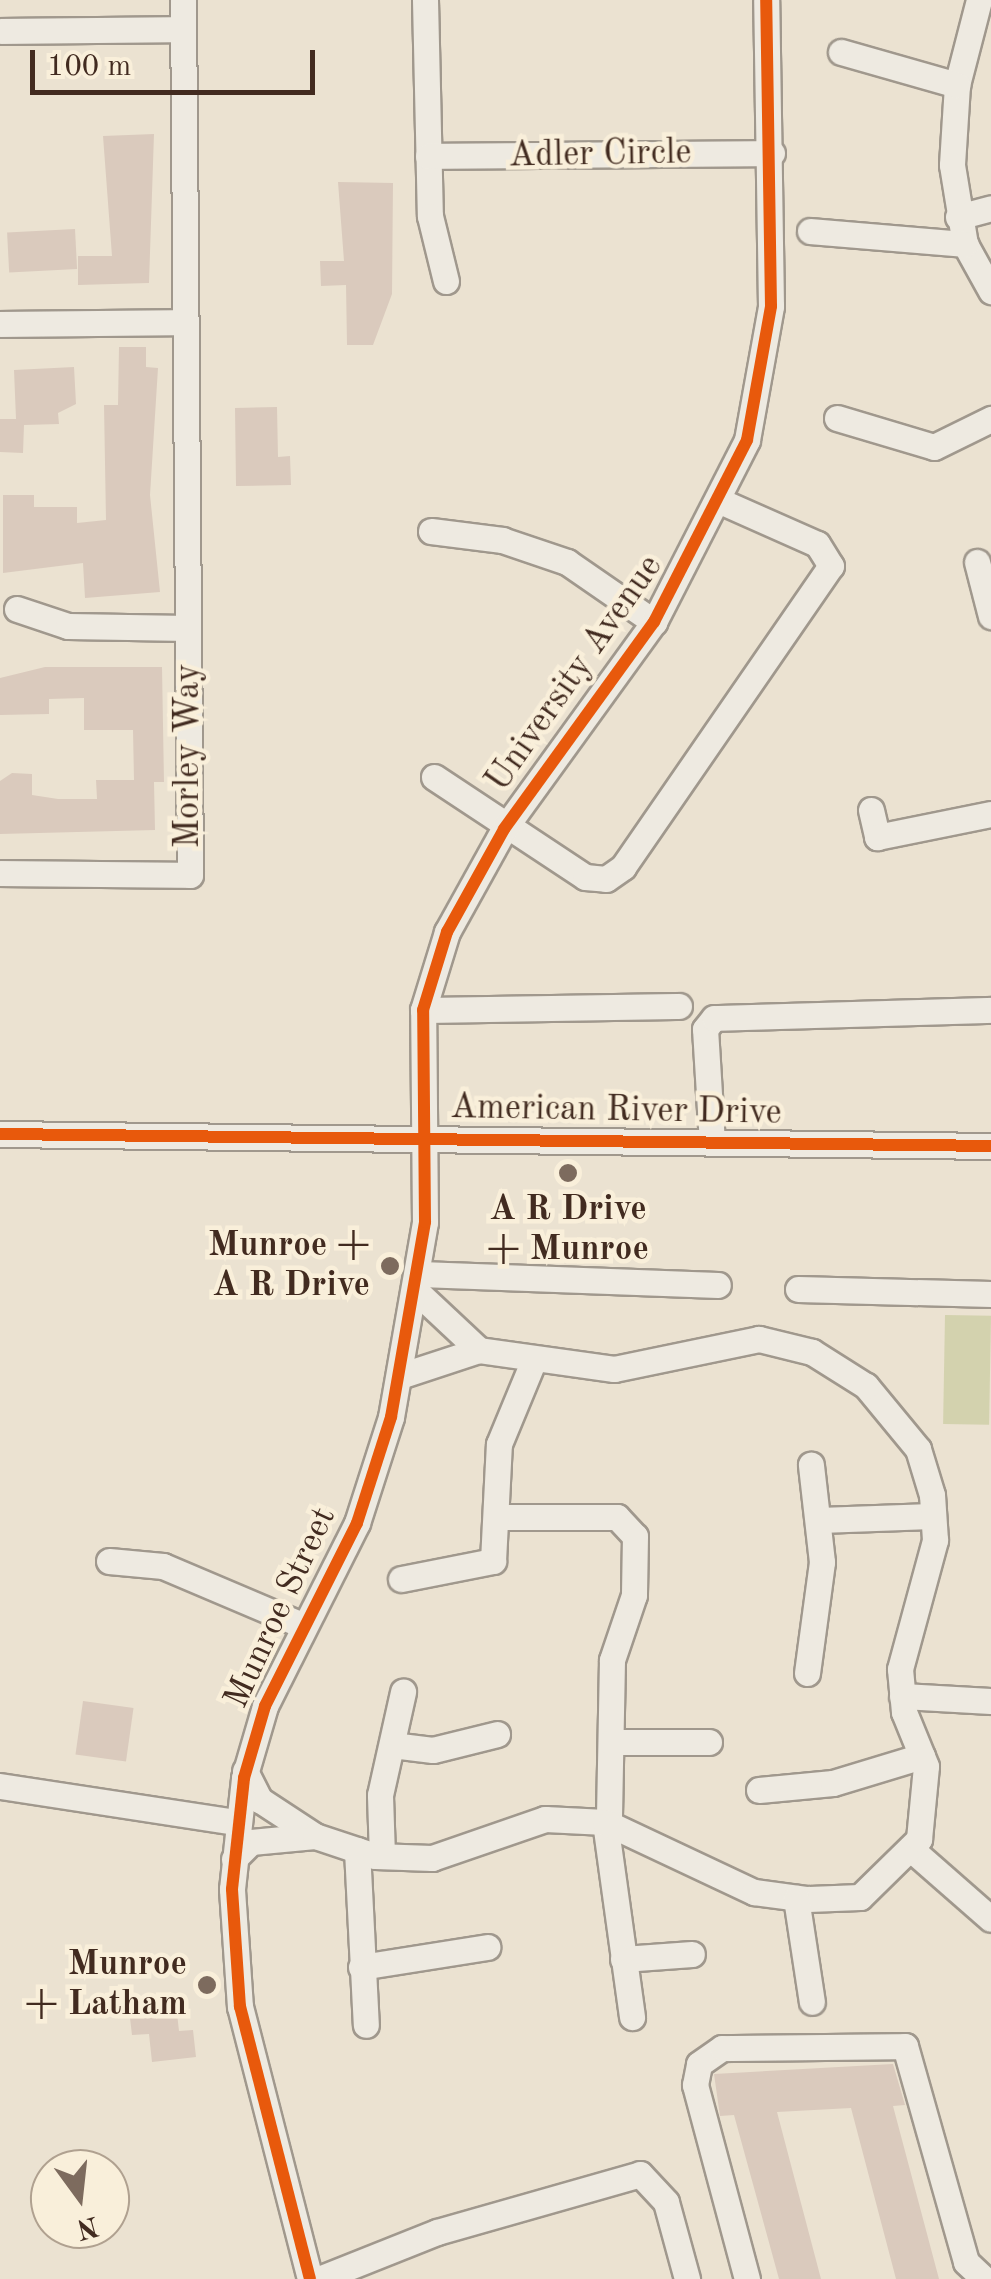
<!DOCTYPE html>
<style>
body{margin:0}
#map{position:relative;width:991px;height:2279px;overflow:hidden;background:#ebe2d1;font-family:"Old Standard TT",serif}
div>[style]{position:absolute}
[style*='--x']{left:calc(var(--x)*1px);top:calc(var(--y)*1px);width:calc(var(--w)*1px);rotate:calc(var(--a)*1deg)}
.green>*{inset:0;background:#d3d2ae;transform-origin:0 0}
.building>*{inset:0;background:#dacabd;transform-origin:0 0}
.roads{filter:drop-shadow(2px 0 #a0988d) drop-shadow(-2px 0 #a0988d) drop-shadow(0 2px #a0988d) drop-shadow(0 -2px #a0988d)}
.minor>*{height:25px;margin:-12.5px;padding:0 12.5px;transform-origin:12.5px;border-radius:12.5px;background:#eeeae1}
.cycleway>*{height:12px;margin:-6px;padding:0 6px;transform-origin:6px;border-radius:6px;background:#e8590c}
.dots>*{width:28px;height:28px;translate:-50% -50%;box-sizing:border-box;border:5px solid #f9efda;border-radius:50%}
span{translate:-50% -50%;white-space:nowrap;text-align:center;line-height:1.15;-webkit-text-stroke:9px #f9efda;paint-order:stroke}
.street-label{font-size:35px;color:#422b20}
.poi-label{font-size:35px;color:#422b20;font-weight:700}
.right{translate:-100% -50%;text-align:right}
.north{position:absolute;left:30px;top:2149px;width:100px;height:100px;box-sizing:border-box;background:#f9efda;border:2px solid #b0a190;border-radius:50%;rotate:165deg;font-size:28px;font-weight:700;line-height:40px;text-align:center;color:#422b20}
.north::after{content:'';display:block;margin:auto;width:35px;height:45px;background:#7d6b5e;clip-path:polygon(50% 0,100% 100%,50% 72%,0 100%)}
.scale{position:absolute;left:30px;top:50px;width:285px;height:45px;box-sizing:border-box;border:5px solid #422b20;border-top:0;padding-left:12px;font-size:30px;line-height:35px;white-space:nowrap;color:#422b20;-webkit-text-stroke:8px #f9efda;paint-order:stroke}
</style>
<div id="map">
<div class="green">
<div style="left:945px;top:1315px;width:46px;height:109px;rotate:1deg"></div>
</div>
<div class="building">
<div style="clip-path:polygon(154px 134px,149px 283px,78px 285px,78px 256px,112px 256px,103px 136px)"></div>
<div style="clip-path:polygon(338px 182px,393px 183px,392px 294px,373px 345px,347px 345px,346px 285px,321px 286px,320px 261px,344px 261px)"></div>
<div style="left:75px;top:229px;width:40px;height:68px;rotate:87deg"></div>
<div style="clip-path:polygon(119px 347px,146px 347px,146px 367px,158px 368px,150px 495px,160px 592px,85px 598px,83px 563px,3px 573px,3px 495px,34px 495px,34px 507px,77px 507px,77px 523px,106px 520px,104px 405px,118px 405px)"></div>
<div style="clip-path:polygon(74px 367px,76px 404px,58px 413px,59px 424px,24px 425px,23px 453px,0 452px,0 419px,16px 419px,14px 370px)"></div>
<div style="clip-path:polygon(277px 407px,278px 457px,290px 456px,291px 485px,236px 486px,235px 408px)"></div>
<div style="clip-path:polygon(45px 667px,162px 667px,164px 782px,154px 782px,155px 830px,0 834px,0 781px,12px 773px,32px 774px,32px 795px,58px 799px,97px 799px,96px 780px,134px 780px,133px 730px,84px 730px,84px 698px,49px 699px,49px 714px,0 715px,0 678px)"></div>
<div style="left:83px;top:1701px;width:51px;height:54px;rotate:8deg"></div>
<div style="clip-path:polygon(175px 1995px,179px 2031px,193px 2030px,196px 2057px,152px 2062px,149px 2034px,132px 2035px,128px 2001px)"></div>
<div style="clip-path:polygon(893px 2064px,905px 2105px,893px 2106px,939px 2279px,896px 2279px,851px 2108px,777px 2112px,821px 2279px,779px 2279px,734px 2115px,720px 2116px,714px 2074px)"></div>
</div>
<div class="roads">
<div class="minor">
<div style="--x:425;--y:0;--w:216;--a:88.7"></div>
<div style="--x:430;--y:216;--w:67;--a:76.2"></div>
<div style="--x:979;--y:0;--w:88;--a:104.5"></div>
<div style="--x:957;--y:85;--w:80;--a:93.6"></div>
<div style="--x:952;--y:165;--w:80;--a:80.7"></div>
<div style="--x:965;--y:244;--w:54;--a:61"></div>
<div style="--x:1;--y:31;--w:182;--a:-0.6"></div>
<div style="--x:841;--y:52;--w:121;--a:15.9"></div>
<div style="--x:428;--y:156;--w:344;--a:-0.5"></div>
<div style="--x:958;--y:217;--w:34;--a:-15"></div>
<div style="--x:810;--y:231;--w:156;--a:4.8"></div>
<div style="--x:0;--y:324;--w:185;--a:-0.6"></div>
<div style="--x:837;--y:418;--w:101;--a:16.6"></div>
<div style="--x:934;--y:447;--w:64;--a:-26.2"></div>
<div style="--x:431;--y:531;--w:72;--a:7.2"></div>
<div style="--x:502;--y:540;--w:69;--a:18.7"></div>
<div style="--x:567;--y:562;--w:106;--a:34.6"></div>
<div style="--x:977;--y:562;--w:56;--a:75.5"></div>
<div style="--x:17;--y:609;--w:54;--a:18.4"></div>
<div style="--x:68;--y:626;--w:120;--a:1"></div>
<div style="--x:434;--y:777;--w:181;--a:33.5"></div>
<div style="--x:585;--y:877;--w:21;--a:5"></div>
<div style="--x:606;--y:879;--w:21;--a:-35"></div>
<div style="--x:623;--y:867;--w:366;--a:-55.4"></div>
<div style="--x:831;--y:566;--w:26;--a:-122"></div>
<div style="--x:817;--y:544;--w:104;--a:-156.1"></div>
<div style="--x:871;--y:810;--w:28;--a:77"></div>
<div style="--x:877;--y:837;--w:116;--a:-11.4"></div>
<div style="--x:0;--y:873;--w:190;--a:0.6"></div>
<div style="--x:190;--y:875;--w:875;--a:-90.46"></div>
<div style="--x:423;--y:1010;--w:256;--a:-0.9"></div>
<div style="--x:0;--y:1134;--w:991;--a:0.69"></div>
<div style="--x:712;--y:1143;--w:114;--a:-93.5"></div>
<div style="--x:705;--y:1029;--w:14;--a:-51"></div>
<div style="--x:714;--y:1018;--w:277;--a:-1.7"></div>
<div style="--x:420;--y:1274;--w:298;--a:2.1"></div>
<div style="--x:798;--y:1289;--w:193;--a:1.5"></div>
<div style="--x:417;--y:1292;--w:85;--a:43.1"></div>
<div style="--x:499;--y:1517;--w:118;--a:0"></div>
<div style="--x:617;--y:1517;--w:26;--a:47"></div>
<div style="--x:635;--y:1536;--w:59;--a:91"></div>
<div style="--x:634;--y:1595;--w:69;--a:108.7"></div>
<div style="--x:612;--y:1660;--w:163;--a:91.1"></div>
<div style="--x:818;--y:1520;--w:115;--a:-2"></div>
<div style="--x:109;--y:1561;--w:54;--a:5.3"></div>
<div style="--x:163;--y:1566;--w:151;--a:23"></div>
<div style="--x:401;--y:1579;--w:94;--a:-11.1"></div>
<div style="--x:493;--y:1561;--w:117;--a:-87.1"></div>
<div style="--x:499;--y:1444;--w:89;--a:-67.5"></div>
<div style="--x:807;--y:1673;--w:112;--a:-82.3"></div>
<div style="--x:822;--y:1562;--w:98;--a:-96.5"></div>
<div style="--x:902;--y:1696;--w:89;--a:3.2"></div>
<div style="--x:611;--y:1742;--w:98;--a:0"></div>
<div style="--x:392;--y:1745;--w:41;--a:7"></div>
<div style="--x:433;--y:1750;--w:66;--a:-14"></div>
<div style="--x:245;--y:1771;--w:33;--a:63"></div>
<div style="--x:260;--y:1800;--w:66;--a:33.2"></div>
<div style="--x:0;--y:1786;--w:239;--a:8.7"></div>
<div style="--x:759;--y:1790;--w:74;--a:-5.4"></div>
<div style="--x:833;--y:1783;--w:93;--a:-16.9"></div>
<div style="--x:605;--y:1822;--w:197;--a:82.1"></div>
<div style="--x:911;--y:1849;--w:106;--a:41.2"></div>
<div style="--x:357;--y:1850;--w:175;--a:87.1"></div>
<div style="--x:382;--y:1856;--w:61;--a:-91.9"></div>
<div style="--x:380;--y:1795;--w:106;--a:-77.4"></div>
<div style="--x:234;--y:1859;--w:24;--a:-45"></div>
<div style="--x:251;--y:1842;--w:64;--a:-5.4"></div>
<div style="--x:315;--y:1836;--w:63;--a:18.4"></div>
<div style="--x:375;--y:1856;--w:57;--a:2"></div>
<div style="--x:432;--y:1858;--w:120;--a:-19"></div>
<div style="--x:545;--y:1819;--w:60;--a:2.9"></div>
<div style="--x:605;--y:1822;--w:165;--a:25.2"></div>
<div style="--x:754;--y:1892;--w:52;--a:7.7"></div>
<div style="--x:806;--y:1899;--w:54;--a:-2.1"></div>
<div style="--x:860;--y:1897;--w:83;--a:-44.5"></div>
<div style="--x:919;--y:1839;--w:73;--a:-84.5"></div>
<div style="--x:926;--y:1766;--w:58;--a:-112.2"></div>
<div style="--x:904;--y:1712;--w:43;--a:-95.3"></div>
<div style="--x:900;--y:1669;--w:134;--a:-74.8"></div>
<div style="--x:935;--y:1540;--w:45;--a:-93.8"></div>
<div style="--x:932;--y:1495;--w:48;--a:-106.9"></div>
<div style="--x:918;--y:1449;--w:82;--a:-129.5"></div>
<div style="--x:866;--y:1386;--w:64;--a:-147.8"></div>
<div style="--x:812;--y:1352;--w:55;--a:-166.2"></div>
<div style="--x:759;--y:1339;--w:148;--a:168.3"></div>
<div style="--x:614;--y:1369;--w:136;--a:-172"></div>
<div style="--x:479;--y:1350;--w:83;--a:161.8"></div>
<div style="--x:796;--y:1898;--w:105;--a:81.3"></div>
<div style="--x:623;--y:1959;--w:69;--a:-4.1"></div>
<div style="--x:361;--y:1967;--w:128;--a:-9"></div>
<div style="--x:310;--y:2279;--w:281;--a:-104.4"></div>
<div style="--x:240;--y:2007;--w:118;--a:-93.9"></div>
<div style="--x:232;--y:1889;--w:112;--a:-83.8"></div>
<div style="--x:244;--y:1778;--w:75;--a:-73.7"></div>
<div style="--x:265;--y:1706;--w:205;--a:-63.3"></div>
<div style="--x:357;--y:1523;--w:111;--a:-72.2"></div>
<div style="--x:391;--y:1417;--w:198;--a:-80.1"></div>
<div style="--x:425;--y:1222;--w:212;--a:-90.5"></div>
<div style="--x:423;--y:1010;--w:82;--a:-72.9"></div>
<div style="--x:447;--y:932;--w:118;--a:-61"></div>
<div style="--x:504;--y:829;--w:256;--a:-54.1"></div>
<div style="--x:654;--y:622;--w:204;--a:-62.9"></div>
<div style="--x:747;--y:440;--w:136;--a:-79.8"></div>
<div style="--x:771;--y:306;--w:306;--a:-90.9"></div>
<div style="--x:319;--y:2279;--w:127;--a:-21.7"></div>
<div style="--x:437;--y:2232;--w:211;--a:-15.9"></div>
<div style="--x:640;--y:2174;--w:38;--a:47"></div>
<div style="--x:666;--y:2202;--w:80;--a:74.7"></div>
<div style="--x:747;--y:2279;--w:201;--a:-105"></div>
<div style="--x:695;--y:2085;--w:21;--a:-79"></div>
<div style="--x:699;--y:2064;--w:28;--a:-35"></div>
<div style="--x:722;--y:2048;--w:183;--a:-0.6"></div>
<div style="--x:905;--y:2046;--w:224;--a:74.2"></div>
<div style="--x:966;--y:2262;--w:25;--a:43"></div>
</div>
</div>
<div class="cycleway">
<div style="--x:0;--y:1134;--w:991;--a:0.69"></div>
<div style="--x:310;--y:2279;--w:281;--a:-104.4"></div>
<div style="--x:240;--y:2007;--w:118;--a:-93.9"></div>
<div style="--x:232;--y:1889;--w:112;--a:-83.8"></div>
<div style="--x:244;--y:1778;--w:75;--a:-73.7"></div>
<div style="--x:265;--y:1706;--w:205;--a:-63.3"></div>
<div style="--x:357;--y:1523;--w:111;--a:-72.2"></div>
<div style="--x:391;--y:1417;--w:198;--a:-80.1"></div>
<div style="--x:425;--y:1222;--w:212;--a:-90.5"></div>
<div style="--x:423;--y:1010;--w:82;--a:-72.9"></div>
<div style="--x:447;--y:932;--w:118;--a:-61"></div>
<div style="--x:504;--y:829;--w:256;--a:-54.1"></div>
<div style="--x:654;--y:622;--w:204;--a:-62.9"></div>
<div style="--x:747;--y:440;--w:136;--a:-79.8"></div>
<div style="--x:771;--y:306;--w:306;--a:-90.9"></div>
</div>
<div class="dots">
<div style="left:568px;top:1173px;background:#7d6b5e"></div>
<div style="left:390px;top:1266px;background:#7d6b5e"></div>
<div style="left:207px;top:1985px;background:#7d6b5e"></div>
</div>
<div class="street-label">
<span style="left:600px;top:155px;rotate:-1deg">Adler Circle</span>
<span style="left:575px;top:674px;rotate:-55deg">University Avenue</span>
<span style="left:189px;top:756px;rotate:-90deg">Morley Way</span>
<span style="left:616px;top:1111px;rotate:1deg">American River Drive</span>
<span style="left:281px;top:1608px;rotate:-65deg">Munroe Street</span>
</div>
<div class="poi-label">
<span style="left:568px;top:1230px">A R Drive<br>+ Munroe</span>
<span class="right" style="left:370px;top:1266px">Munroe +<br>A R Drive</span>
<span class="right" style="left:187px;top:1985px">Munroe<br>+ Latham</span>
</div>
<div class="north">N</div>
<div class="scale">100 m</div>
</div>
